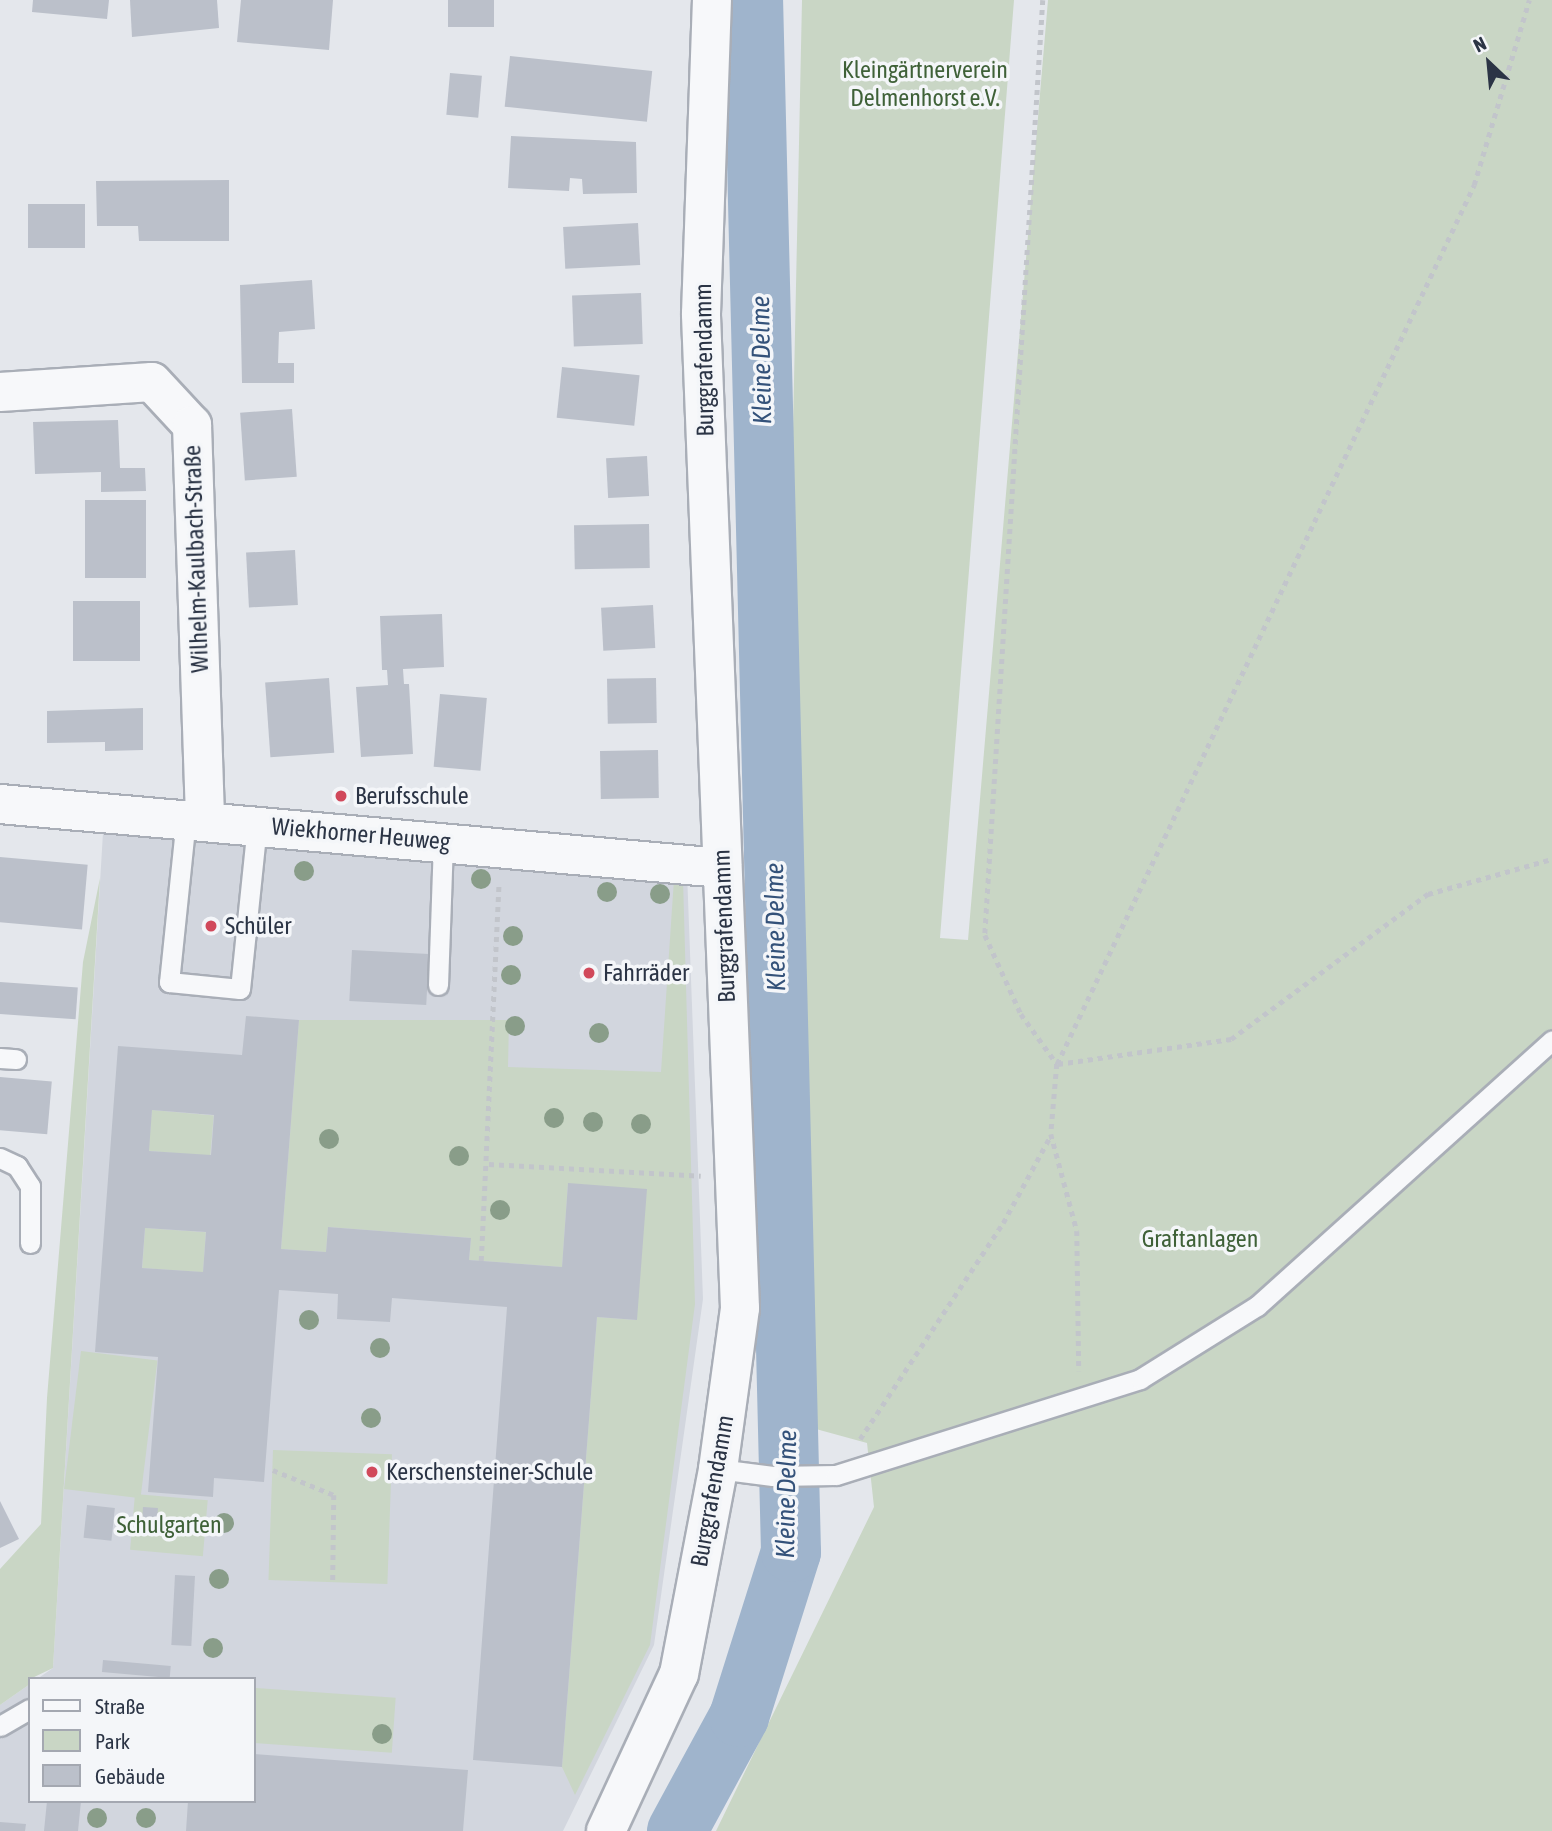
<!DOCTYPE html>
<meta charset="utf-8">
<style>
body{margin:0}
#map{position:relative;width:1552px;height:1831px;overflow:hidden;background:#e4e7ec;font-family:"Asap Condensed",sans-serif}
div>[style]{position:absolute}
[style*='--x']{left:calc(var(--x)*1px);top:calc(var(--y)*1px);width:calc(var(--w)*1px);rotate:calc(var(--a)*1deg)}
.built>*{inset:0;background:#d2d6de}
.green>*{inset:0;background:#c9d6c5;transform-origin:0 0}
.river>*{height:60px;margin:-30px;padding:0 30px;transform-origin:30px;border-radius:30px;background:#9fb4cc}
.building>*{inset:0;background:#bbc0ca;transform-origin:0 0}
.path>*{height:4.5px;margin-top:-2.25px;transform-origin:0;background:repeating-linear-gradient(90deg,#c2c5cb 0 5px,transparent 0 10px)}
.roads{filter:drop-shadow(2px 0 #a9aeb7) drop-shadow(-2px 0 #a9aeb7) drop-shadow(0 2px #a9aeb7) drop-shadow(0 -2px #a9aeb7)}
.service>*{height:19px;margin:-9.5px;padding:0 9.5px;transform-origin:9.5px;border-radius:9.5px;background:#f7f8fa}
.minor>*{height:38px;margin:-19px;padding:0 19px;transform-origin:19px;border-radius:19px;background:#f7f8fa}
.trees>*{width:20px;height:20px;margin:-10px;border-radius:50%;background:#899d89}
.dots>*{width:19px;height:19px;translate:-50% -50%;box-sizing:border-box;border:4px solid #f4f6f9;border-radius:50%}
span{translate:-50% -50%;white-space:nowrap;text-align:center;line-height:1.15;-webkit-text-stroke:7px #f4f6f9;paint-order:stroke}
.park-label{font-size:24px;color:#3f6138}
.street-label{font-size:24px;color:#2b3445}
.poi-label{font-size:24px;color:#2b3445}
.left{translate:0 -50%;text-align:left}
.water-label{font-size:26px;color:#34527a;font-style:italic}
.legend{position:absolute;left:28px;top:1677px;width:228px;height:126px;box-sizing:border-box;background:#f4f6f9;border:2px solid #a4a8b1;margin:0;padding:9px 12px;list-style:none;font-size:21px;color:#2b3445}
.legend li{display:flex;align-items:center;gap:14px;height:35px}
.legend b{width:35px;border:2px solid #a4a8b1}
.north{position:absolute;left:1454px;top:28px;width:70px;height:70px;-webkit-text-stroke:5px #f4f6f9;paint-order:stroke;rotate:334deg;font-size:19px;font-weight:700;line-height:28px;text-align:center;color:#2b3445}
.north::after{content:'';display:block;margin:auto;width:24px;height:32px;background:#2b3445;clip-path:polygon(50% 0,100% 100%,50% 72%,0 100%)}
</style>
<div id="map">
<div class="built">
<div style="clip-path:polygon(104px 816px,687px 872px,703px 1299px,654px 1645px,563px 1831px,0 1831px,0 1705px,30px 1684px,30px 1801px,254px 1801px,254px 1679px,37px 1679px,53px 1668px)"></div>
</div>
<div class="green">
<div style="clip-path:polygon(802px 0,1014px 0,940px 938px,968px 940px,1048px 0,1552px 0,1552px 1831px,716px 1831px,874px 1507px,867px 1443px,805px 1426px,798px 1113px,783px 905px)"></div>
<div style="clip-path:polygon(100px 878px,53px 1668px,30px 1679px,30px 1684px,0 1705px,0 1569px,41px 1524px,47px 1398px,83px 962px)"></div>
<div style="clip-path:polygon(674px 879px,683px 879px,695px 1304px,650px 1645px,575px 1795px,562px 1767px,597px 1317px,636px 1320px,568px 1183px,562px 1267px,469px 1260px,471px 1238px,328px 1227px,326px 1252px,281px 1249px,299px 1020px,509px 1020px,508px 1067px,661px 1072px)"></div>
<div style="left:152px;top:1110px;width:62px;height:41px;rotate:5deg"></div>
<div style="left:145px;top:1228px;width:61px;height:40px;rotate:4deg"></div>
<div style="left:81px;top:1351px;width:77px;height:139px;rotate:7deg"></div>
<div style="left:273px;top:1450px;width:119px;height:130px;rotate:2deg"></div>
<div style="left:135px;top:1494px;width:73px;height:56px;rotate:5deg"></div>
<div style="left:256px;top:1688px;width:140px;height:55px;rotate:4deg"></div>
</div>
<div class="river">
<div style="--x:677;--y:1831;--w:130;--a:-61.5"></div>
<div style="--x:739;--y:1717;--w:173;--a:-72.5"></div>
<div style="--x:791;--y:1552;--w:1552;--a:-91.4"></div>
</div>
<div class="building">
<div style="clip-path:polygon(33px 0,109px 0,107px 19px,32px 12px)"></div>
<div style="clip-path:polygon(130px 0,217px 0,219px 28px,132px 37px)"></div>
<div style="clip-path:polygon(241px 0,333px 0,329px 50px,237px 42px)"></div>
<div style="left:448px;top:0;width:46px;height:27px"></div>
<div style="left:510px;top:56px;width:143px;height:51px;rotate:6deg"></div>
<div style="left:450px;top:73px;width:32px;height:42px;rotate:5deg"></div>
<div style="clip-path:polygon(511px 136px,636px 142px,637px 193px,583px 194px,582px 179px,570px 178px,569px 191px,508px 188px)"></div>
<div style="clip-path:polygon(229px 180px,229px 241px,139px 241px,138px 226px,97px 226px,96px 181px)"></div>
<div style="left:28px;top:204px;width:57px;height:44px"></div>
<div style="left:638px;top:223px;width:42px;height:75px;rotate:87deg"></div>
<div style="clip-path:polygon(312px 280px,315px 329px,279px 332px,278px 363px,294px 363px,294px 383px,242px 383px,240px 285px)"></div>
<div style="left:641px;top:293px;width:51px;height:69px;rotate:88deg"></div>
<div style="left:562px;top:367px;width:78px;height:51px;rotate:6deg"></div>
<div style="left:292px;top:409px;width:68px;height:52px;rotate:86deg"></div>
<div style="clip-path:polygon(118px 420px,120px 468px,145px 468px,146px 491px,101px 492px,101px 472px,35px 474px,33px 422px)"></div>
<div style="left:647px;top:456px;width:40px;height:41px;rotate:87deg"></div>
<div style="left:85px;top:500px;width:61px;height:78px"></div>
<div style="left:649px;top:524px;width:44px;height:75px;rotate:89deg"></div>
<div style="left:295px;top:550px;width:55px;height:49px;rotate:87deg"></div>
<div style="left:140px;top:601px;width:60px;height:67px;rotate:90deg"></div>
<div style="left:653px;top:605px;width:43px;height:52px;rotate:87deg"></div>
<div style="clip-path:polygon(442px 614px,444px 667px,403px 669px,404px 684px,409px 684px,413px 754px,361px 757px,356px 687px,388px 685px,387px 670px,382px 670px,380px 616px)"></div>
<div style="left:329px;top:678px;width:75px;height:64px;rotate:86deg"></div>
<div style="left:656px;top:678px;width:45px;height:49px;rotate:89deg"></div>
<div style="left:440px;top:694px;width:47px;height:73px;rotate:5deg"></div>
<div style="clip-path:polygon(143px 708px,143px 750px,105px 751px,105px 742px,47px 743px,47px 711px)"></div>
<div style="left:658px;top:750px;width:48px;height:58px;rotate:89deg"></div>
<div style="left:0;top:857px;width:88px;height:65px;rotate:5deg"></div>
<div style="left:352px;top:950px;width:77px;height:51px;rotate:3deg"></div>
<div style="left:0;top:982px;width:78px;height:32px;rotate:4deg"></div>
<div style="clip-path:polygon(evenodd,246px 1016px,299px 1020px,281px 1249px,326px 1252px,328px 1227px,471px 1238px,469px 1260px,562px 1267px,568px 1183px,647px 1189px,637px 1320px,597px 1317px,562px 1767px,473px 1760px,507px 1307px,392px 1298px,390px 1322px,337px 1319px,338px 1294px,279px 1290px,264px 1482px,214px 1478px,213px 1497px,148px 1492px,158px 1357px,95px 1352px,118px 1046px,242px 1055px,246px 1016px,152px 1110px,214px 1115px,211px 1155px,149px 1151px,152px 1110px,246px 1016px,145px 1228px,206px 1232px,203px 1272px,142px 1268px,145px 1228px)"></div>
<div style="left:0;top:1077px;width:52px;height:53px;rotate:5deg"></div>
<div style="clip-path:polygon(0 1501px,19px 1539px,0 1548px)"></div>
<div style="left:87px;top:1505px;width:28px;height:33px;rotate:6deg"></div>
<div style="left:143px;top:1507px;width:15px;height:14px;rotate:4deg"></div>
<div style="left:175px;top:1575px;width:20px;height:70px;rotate:3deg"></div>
<div style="left:103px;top:1660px;width:68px;height:12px;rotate:5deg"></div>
<div style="clip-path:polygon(254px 1754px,468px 1770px,463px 1831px,186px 1831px,188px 1801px,254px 1801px)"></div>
<div style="clip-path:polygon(47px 1801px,81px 1801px,78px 1831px,44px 1831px)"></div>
<div style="clip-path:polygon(0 1822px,26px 1824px,25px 1831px,0 1831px)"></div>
</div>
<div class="path">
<div style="--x:1043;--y:0;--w:937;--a:93.55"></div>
<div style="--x:985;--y:935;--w:87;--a:65.5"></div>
<div style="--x:1021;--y:1014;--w:62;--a:54.2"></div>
<div style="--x:1057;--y:1064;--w:70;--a:94.9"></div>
<div style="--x:1051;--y:1134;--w:100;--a:75"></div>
<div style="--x:1077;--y:1231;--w:140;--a:89.2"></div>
<div style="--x:1057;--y:1064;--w:973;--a:-64.62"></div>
<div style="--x:1474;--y:185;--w:193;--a:-73.4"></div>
<div style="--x:1058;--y:1064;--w:175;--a:-8.2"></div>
<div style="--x:1231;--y:1039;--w:245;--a:-36.4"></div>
<div style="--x:1428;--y:894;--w:129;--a:-15.8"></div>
<div style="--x:489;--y:1164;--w:212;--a:3.2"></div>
<div style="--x:481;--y:1261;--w:377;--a:-87.3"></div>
<div style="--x:860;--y:1439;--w:259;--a:-56.5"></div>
<div style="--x:1003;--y:1223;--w:100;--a:-61.4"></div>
<div style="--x:273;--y:1470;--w:66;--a:22.3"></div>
<div style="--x:334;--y:1495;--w:88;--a:90.7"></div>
</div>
<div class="roads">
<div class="service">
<div style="--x:186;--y:818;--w:165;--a:95.9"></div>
<div style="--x:169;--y:982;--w:71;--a:5.6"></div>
<div style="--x:240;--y:989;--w:166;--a:-84.1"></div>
<div style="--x:438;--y:985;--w:144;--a:-88"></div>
<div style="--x:0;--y:1058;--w:16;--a:4"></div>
<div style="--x:0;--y:1158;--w:19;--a:25"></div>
<div style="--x:17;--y:1166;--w:24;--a:57"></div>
<div style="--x:30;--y:1186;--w:57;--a:90"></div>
<div style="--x:718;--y:1469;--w:55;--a:7.3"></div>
<div style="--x:773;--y:1476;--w:63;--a:-0.9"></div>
<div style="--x:836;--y:1475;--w:319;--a:-17.5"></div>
<div style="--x:1140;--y:1379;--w:138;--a:-32"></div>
<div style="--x:1257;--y:1306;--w:397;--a:-42"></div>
<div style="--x:0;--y:1726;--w:34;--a:-30"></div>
</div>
<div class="minor">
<div style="--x:0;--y:392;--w:152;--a:-3.8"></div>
<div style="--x:152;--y:382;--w:59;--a:47.1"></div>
<div style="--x:192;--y:425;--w:395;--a:88.1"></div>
<div style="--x:0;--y:804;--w:725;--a:5.07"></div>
<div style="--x:606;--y:1831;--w:173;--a:-65.1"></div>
<div style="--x:679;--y:1674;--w:209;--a:-79.2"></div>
<div style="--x:718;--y:1469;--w:162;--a:-82.2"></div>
<div style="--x:740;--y:1308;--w:995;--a:-92.25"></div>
<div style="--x:701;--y:314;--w:314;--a:-88"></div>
</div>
</div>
<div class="trees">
<div style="left:304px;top:871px"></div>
<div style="left:481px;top:879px"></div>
<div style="left:607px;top:892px"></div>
<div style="left:660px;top:894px"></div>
<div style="left:513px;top:936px"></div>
<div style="left:511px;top:975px"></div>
<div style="left:515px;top:1026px"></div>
<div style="left:599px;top:1033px"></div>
<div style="left:554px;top:1118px"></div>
<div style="left:593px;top:1122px"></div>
<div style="left:641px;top:1124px"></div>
<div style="left:329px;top:1139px"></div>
<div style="left:459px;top:1156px"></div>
<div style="left:500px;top:1210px"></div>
<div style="left:309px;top:1320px"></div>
<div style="left:380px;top:1348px"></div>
<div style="left:371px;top:1418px"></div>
<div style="left:224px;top:1523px"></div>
<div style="left:219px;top:1579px"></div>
<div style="left:213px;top:1648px"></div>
<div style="left:382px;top:1734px"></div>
<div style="left:97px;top:1818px"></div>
<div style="left:146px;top:1818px"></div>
</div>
<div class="dots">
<div style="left:341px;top:796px;background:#d1495b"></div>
<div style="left:211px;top:926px;background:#d1495b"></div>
<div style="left:589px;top:973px;background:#d1495b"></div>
<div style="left:372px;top:1472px;background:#d1495b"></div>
</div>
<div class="park-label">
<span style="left:925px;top:84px">Kleingärtnerverein<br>Delmenhorst e.V.</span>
<span style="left:1200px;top:1239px">Graftanlagen</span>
<span style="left:169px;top:1525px">Schulgarten</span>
</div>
<div class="street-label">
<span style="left:704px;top:360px;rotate:-91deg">Burggrafendamm</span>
<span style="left:196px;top:559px;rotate:-92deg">Wilhelm-Kaulbach-Straße</span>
<span style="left:361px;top:834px;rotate:5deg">Wiekhorner Heuweg</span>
<span style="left:724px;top:926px;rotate:-92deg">Burggrafendamm</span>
<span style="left:712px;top:1491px;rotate:-80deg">Burggrafendamm</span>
</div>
<div class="poi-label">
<span class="left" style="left:355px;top:796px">Berufsschule</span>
<span class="left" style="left:225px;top:926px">Schüler</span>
<span class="left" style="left:603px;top:973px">Fahrräder</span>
<span class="left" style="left:386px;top:1472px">Kerschensteiner-Schule</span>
</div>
<div class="water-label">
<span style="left:762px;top:360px;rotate:-91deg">Kleine Delme</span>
<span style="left:776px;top:927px;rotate:-91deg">Kleine Delme</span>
<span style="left:787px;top:1494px;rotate:-89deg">Kleine Delme</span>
</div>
<ul class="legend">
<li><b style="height:9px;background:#f7f8fa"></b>Straße</li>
<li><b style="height:19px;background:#c9d6c5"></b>Park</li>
<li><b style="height:19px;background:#bbc0ca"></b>Gebäude</li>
</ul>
<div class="north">N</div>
</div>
